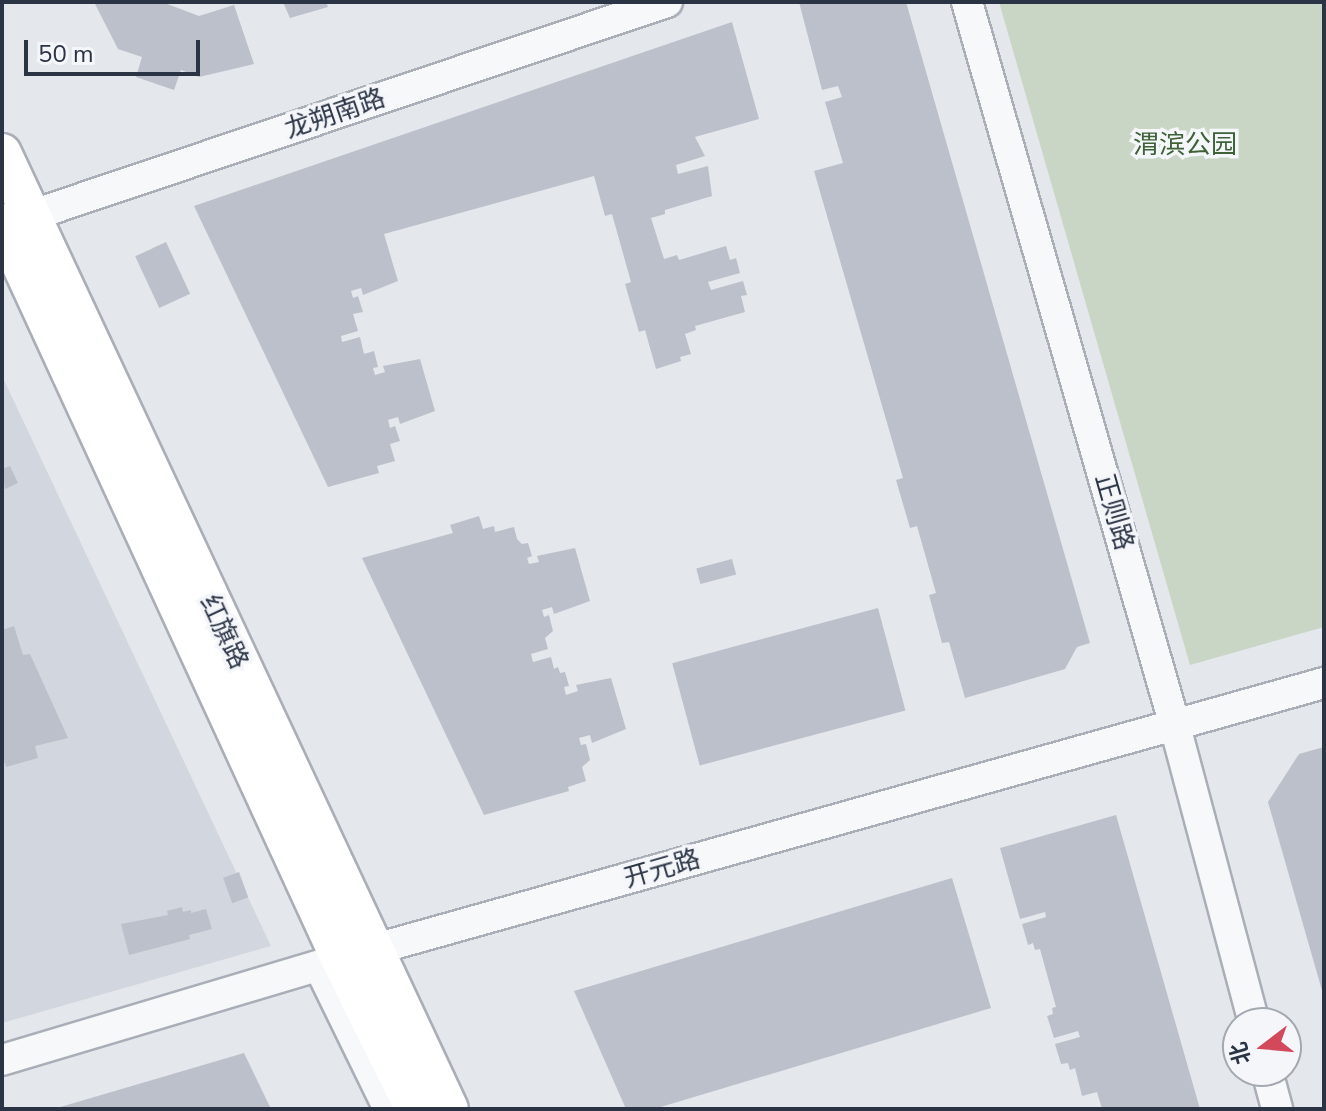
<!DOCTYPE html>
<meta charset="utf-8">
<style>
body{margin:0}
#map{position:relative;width:1326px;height:1111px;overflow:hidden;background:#e4e7ec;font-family:"Nunito Sans","Noto Sans SC",sans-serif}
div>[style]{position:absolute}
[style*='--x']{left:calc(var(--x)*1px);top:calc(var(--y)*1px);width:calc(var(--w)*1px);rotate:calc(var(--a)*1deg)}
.built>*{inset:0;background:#d2d6de}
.green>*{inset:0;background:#c9d6c5}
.building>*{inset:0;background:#bbc0ca;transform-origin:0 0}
.roads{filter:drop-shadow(2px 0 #a9aeb7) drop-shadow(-2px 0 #a9aeb7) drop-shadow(0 2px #a9aeb7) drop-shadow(0 -2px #a9aeb7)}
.minor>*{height:30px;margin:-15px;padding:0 15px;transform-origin:15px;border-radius:15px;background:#f7f8fa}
.major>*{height:38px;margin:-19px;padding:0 19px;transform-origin:19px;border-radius:19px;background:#fff}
span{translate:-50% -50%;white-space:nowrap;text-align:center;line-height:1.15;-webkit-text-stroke:7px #f4f6f9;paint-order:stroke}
.street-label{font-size:26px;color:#2b3445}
.park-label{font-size:26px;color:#3f6138}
.frame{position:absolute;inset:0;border:4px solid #2b3445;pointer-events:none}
.north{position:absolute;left:1222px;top:1007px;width:80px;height:80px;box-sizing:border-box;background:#f4f6f9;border:2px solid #a4a8b1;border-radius:50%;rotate:254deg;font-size:22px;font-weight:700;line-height:32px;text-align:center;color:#2b3445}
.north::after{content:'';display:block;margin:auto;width:28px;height:36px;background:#d1495b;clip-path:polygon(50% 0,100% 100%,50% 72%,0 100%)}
.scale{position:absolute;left:24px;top:40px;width:176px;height:36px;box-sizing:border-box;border:4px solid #2b3445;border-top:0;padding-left:10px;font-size:24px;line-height:28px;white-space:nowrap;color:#2b3445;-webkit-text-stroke:6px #f4f6f9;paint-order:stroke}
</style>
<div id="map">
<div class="built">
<div style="clip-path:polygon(2px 376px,271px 946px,2px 1023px)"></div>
</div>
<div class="green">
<div style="clip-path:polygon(999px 2px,1324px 2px,1324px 627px,1190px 665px)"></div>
</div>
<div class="building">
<div style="clip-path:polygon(94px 2px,162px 2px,199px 16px,234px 5px,254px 64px,199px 77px,181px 70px,174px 90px,136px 77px,142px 57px,118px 49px)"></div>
<div style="clip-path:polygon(283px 2px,326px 2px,328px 7px,290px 18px)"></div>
<div style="clip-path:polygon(799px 2px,906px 2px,1090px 643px,1077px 647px,1065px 669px,965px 698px,949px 642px,942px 643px,929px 595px,936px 593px,917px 526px,910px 528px,896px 480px,903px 478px,814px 171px,843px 163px,825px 102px,842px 97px,838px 86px,822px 90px)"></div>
<div style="clip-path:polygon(732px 22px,759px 119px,695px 137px,705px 156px,676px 165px,678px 174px,708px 166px,712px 196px,665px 210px,665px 214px,651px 218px,664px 259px,677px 255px,679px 260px,726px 246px,730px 260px,736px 258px,740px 273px,708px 282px,711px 290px,743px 281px,747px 295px,741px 296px,745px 312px,695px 326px,696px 330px,685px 334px,691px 354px,680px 357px,681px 361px,656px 369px,645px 330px,639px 332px,625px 284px,631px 282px,612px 214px,605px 216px,594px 176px,384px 234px,398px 281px,363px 295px,361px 288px,351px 291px,353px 298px,358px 296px,363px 312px,353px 314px,358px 331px,341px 336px,342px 342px,360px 337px,364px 354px,374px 351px,378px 367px,373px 368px,375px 375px,385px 372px,383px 366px,420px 359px,435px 411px,400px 424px,398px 417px,388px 420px,390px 428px,395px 426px,400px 441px,390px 444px,395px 461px,377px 466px,379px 473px,328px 487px,194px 206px)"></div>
<div style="left:166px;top:242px;width:57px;height:34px;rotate:65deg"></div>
<div style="clip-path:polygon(10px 466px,18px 483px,5px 489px,2px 469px)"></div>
<div style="clip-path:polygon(479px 516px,483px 529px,494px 526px,495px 532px,514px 527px,517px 539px,522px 544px,528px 543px,532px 556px,527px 558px,529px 564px,539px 562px,537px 556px,575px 548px,590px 601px,554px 614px,552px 607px,542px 610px,544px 617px,549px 615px,553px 631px,545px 638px,548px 649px,531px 654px,533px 662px,551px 657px,554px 669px,558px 667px,560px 673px,565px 672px,569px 686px,564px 687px,566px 695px,578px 691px,576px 685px,611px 678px,626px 729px,592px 743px,590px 735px,579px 738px,581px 745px,586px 744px,590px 760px,582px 767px,586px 781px,568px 787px,569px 791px,484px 815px,362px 558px,453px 533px,450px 525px)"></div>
<div style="left:732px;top:559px;width:16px;height:37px;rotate:75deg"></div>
<div style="left:878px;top:608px;width:106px;height:213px;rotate:75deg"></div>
<div style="clip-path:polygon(14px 626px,23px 655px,30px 654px,68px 738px,35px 746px,38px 758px,6px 767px,2px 753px,2px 630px)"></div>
<div style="clip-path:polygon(1324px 747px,1324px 994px,1323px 994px,1268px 802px,1299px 754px)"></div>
<div style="clip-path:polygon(1116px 815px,1200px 1109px,1102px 1109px,1097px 1092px,1082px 1096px,1075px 1068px,1070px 1070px,1068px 1063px,1061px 1064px,1055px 1044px,1080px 1037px,1078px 1031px,1054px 1038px,1047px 1016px,1053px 1014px,1052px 1008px,1056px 1007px,1040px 949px,1035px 950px,1033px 943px,1028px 945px,1022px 924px,1046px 917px,1045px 912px,1020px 919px,1000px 848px)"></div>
<div style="left:239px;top:872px;width:27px;height:17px;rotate:70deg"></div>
<div style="clip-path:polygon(952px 878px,991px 1008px,654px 1109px,626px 1109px,574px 991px)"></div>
<div style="clip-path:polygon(182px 907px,183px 912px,191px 910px,191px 913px,206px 909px,212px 929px,189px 935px,190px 939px,129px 955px,121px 924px,168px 915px,167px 911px)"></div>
<div style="clip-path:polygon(244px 1053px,271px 1109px,57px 1109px,57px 1108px)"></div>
</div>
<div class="roads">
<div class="minor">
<div style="--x:967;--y:2;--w:753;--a:73.97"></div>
<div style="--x:1175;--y:726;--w:307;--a:75.1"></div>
<div style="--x:12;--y:222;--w:691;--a:-18.57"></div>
<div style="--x:319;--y:966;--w:159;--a:63.9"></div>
<div style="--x:2;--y:1060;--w:386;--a:-16.6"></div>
<div style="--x:372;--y:950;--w:989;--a:-15.67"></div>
<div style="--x:1267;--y:1071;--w:39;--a:75"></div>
</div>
<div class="major">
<div style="--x:2;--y:153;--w:1055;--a:64.94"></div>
<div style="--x:2;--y:223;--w:811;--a:65.3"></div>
<div style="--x:341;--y:960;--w:166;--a:63.6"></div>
</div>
</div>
<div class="street-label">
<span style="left:335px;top:114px;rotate:-19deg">龙朔南路</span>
<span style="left:1114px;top:512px;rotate:74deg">正则路</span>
<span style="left:224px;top:632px;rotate:65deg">红旗路</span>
<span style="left:662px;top:869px;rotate:-16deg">开元路</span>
</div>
<div class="park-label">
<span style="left:1185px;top:145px">渭滨公园</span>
</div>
<div class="frame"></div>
<div class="north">北</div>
<div class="scale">50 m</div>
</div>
